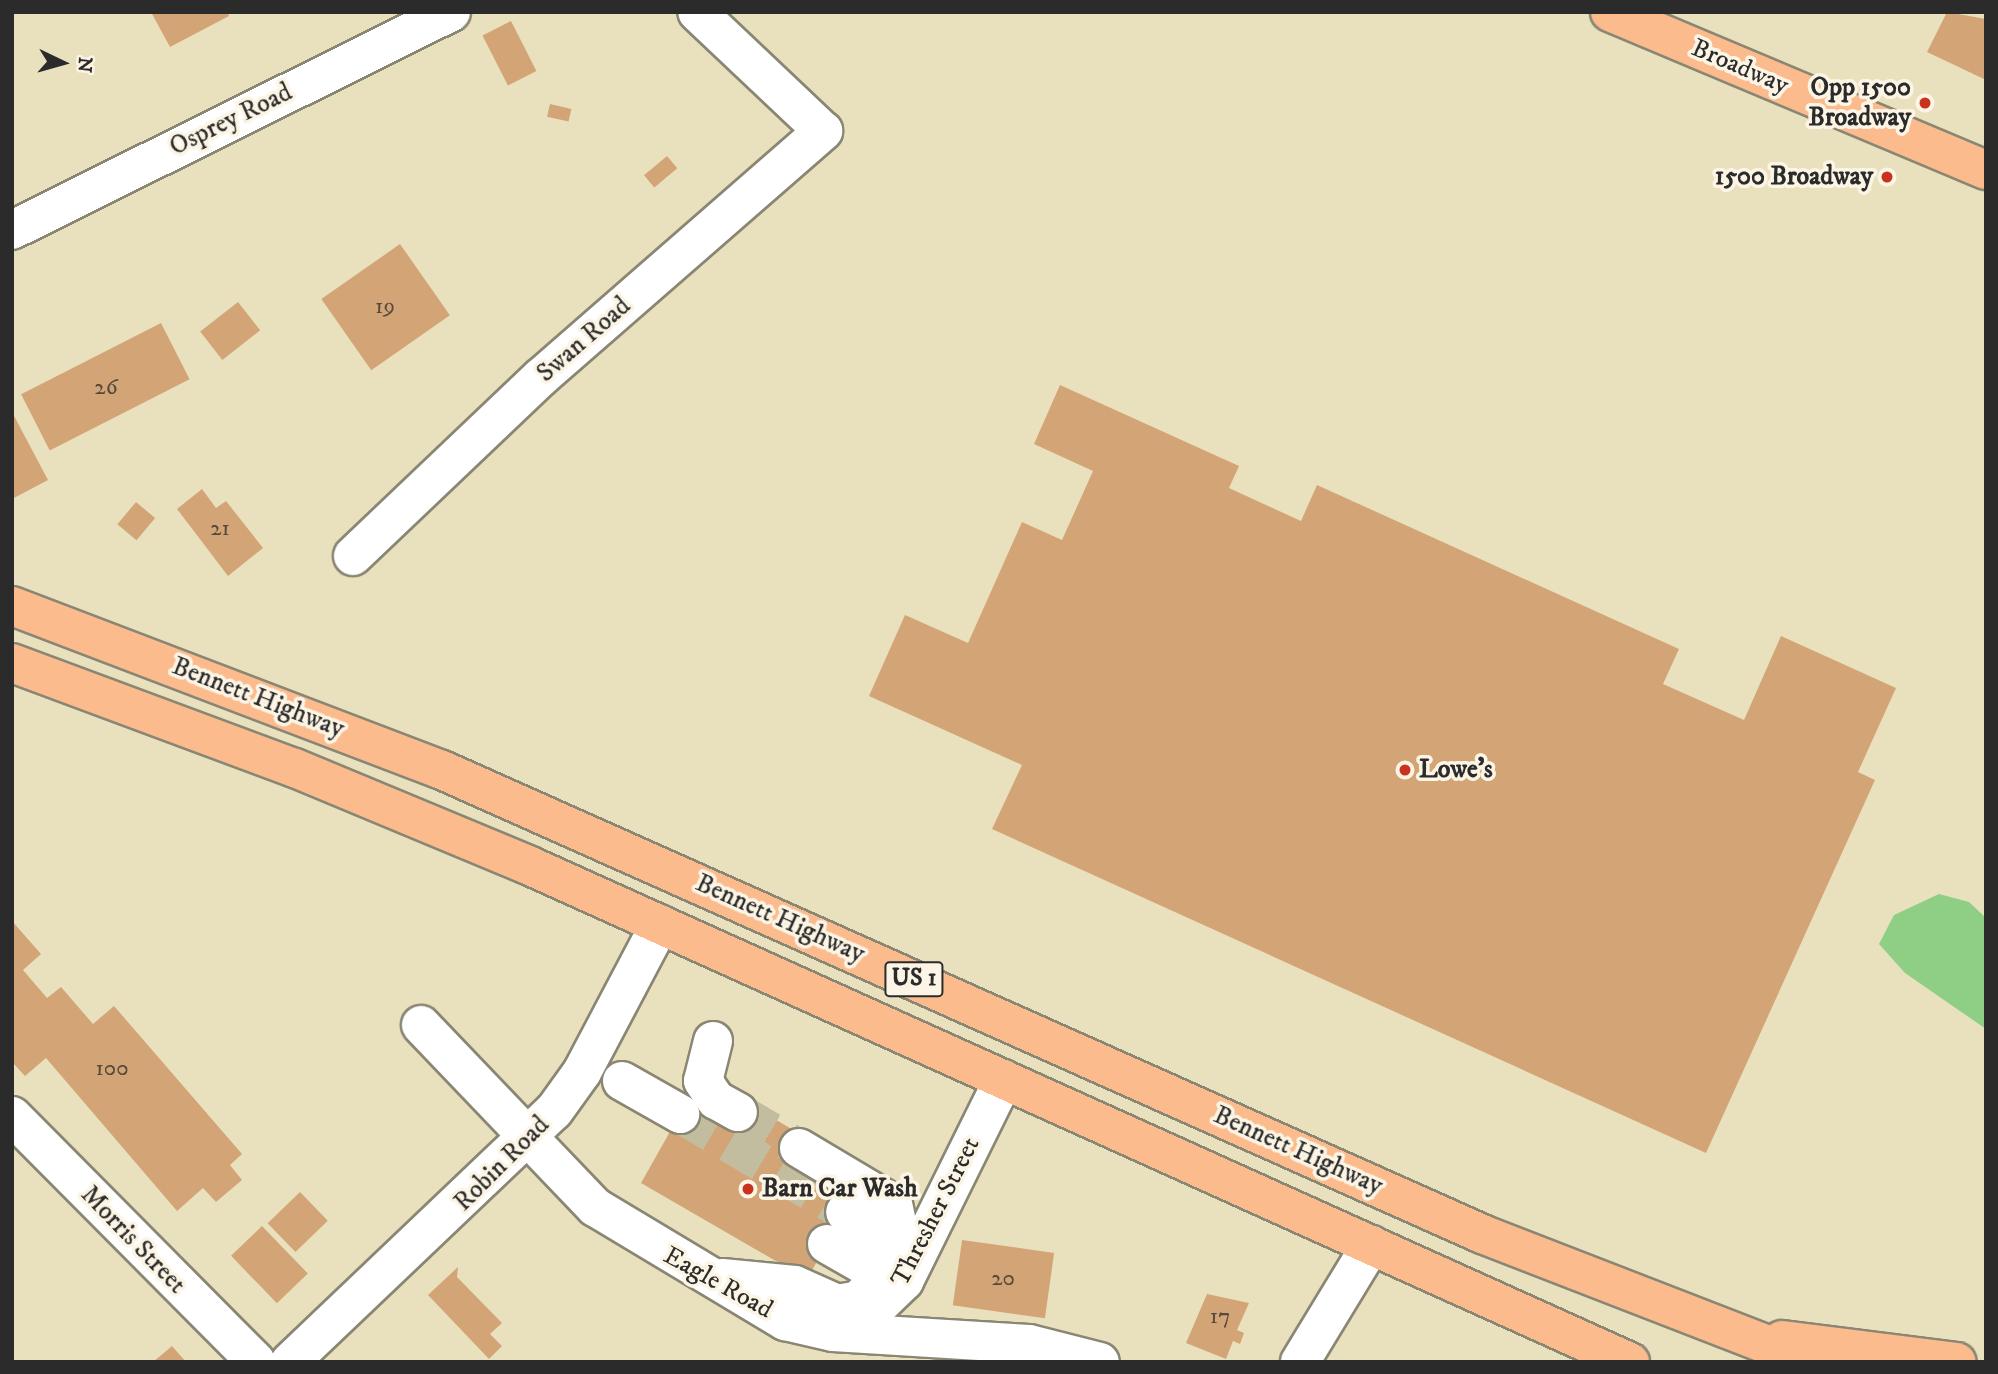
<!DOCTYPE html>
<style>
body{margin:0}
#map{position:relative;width:1998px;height:1374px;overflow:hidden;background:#e9e1bd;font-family:"IM FELL DW Pica",serif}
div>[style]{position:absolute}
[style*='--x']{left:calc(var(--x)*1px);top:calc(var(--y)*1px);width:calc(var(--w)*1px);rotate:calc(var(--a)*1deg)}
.green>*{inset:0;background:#8ece85}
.building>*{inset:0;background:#d3a576;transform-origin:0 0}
.minor-tunnel>*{height:38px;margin-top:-19px;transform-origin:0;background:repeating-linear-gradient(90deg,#c3bda0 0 38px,transparent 0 57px)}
.roads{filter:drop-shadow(2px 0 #8a8674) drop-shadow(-2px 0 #8a8674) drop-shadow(0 2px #8a8674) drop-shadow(0 -2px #8a8674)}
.minor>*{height:38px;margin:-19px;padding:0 19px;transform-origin:19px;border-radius:19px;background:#fff}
.major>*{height:38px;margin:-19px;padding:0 19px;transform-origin:19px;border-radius:19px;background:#fbbb8d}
.highway>*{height:38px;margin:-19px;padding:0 19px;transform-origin:19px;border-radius:19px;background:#fbbb8d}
.dots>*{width:19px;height:19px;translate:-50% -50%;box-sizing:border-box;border:4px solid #fcf5e5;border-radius:50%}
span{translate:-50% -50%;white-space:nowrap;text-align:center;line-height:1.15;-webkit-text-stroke:7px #fcf5e5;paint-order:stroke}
.number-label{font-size:23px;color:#554a3e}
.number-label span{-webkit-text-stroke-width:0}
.shield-label span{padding:2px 5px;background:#fcf5e5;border:2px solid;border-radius:5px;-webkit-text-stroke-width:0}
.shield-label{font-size:24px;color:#2b2b2b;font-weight:700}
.street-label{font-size:26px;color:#2b2b2b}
.poi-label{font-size:26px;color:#2b2b2b;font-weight:700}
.right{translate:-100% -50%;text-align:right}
.left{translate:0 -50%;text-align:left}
.frame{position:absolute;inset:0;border:14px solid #2b2b2b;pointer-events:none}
.north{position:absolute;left:28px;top:28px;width:70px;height:70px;-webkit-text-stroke:5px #fcf5e5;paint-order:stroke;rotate:95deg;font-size:19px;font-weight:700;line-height:28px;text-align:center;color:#2b2b2b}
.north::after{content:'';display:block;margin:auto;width:24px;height:32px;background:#2b2b2b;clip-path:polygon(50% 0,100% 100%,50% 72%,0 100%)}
</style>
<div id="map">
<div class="green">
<div style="clip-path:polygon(1939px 894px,1969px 902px,1986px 918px,1986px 1029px,1905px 973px,1879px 944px,1894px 915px)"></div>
</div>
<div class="building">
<div style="clip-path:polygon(151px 12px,228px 12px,229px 16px,170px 47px)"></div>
<div style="clip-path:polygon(1947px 12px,1986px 19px,1986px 80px,1927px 52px)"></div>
<div style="left:511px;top:21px;width:56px;height:32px;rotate:63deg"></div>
<div style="left:550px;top:104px;width:22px;height:13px;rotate:13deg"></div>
<div style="left:667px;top:156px;width:16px;height:30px;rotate:50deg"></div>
<div style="left:400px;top:244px;width:87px;height:96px;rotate:55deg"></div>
<div style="left:238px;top:302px;width:36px;height:48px;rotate:52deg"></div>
<div style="left:161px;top:323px;width:63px;height:157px;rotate:63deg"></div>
<div style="clip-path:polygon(1060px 385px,1239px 466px,1229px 488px,1301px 521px,1317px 485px,1679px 649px,1663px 684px,1744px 720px,1781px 636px,1896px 688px,1858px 772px,1875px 780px,1706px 1153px,992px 829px,1022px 765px,869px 696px,905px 615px,968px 643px,1022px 522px,1062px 540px,1093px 471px,1034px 444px)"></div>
<div style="clip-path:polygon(12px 412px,48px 480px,12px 499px)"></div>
<div style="clip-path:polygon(202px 489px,216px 508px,226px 501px,263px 548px,228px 576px,177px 509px)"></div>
<div style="left:136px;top:502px;width:25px;height:29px;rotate:40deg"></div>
<div style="clip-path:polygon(12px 921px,41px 954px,23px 970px,47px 998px,61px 987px,93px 1024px,114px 1006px,242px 1154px,230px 1165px,242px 1180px,216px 1202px,203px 1188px,177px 1211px,46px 1058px,25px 1076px,12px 1062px)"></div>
<div style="clip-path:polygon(689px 1098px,731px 1122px,744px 1101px,805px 1137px,855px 1195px,807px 1279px,641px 1183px)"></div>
<div style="left:300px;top:1192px;width:40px;height:45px;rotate:46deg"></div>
<div style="left:262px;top:1226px;width:66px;height:43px;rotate:46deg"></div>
<div style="left:962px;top:1240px;width:93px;height:66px;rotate:8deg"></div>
<div style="clip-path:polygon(458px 1267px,457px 1277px,502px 1323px,490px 1334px,502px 1346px,489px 1359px,428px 1295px)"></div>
<div style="clip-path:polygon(1207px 1294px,1249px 1303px,1237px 1330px,1244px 1333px,1240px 1344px,1233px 1341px,1226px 1359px,1186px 1343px)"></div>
<div style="clip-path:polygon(172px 1346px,186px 1362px,153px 1362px)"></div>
</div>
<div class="minor-tunnel">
<div style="--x:738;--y:1112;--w:71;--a:30.5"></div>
<div style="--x:680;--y:1114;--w:192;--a:30.7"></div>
</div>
<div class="roads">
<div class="minor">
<div style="--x:12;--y:230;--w:490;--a:-26.4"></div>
<div style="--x:353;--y:556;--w:258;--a:-43.6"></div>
<div style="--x:540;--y:378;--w:376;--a:-41.1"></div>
<div style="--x:823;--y:131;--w:173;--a:-136.6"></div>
<div style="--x:421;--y:1025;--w:252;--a:46.3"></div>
<div style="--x:595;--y:1207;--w:222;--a:31"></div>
<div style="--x:785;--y:1321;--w:49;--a:12.9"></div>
<div style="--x:833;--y:1332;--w:196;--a:3.5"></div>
<div style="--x:1029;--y:1344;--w:73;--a:14.2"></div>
<div style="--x:713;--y:1041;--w:41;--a:104"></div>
<div style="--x:703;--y:1081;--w:23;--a:56"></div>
<div style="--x:716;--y:1100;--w:25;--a:29"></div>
<div style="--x:622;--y:1081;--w:67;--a:29.6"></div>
<div style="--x:12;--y:1116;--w:346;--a:45.2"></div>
<div style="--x:799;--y:1148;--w:109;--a:30.8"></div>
<div style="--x:893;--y:1204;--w:34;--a:78"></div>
<div style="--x:900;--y:1237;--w:27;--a:112"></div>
<div style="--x:827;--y:1244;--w:64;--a:29.7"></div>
<div style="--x:722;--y:1278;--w:73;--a:5.5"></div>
<div style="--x:795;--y:1285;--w:46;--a:24.3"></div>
<div style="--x:837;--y:1304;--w:22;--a:-10"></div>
<div style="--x:859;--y:1300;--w:44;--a:-48.7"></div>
<div style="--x:888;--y:1267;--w:22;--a:-90"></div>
<div style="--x:888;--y:1245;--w:54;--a:-142.5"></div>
<div style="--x:851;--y:1332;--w:74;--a:-43.9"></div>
<div style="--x:904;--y:1281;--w:225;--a:-63.7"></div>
<div style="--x:290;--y:1362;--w:364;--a:-43.6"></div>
<div style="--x:554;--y:1111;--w:48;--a:-54.3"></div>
<div style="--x:582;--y:1072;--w:167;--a:-62.2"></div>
<div style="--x:1300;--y:1362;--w:137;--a:-58.7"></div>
</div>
<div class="major">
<div style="--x:1610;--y:12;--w:408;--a:22.8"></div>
</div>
<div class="highway">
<div style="--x:12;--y:606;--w:460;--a:20.9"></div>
<div style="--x:442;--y:770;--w:1139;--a:24.04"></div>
<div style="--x:1482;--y:1234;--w:354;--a:21.2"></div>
<div style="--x:12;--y:663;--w:302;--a:20.4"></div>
<div style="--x:295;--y:768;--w:252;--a:22.6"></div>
<div style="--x:528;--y:865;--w:1209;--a:24.28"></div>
<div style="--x:1782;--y:1340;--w:176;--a:7.2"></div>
</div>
</div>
<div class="dots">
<div style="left:1925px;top:103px;background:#c8321e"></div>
<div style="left:1887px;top:177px;background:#c8321e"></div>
<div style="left:1405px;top:770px;background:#c8321e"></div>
<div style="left:748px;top:1189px;background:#c8321e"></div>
</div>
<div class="number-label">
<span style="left:385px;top:307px">19</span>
<span style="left:106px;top:388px">26</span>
<span style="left:220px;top:529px">21</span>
<span style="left:112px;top:1069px">100</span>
<span style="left:1003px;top:1279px">20</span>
<span style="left:1220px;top:1317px">17</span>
</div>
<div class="shield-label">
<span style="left:914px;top:979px">US 1</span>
</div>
<div class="street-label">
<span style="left:1740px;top:67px;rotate:23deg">Broadway</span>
<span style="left:231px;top:120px;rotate:-26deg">Osprey Road</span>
<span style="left:584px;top:340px;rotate:-41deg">Swan Road</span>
<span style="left:258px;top:698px;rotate:21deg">Bennett Highway</span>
<span style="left:780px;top:919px;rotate:24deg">Bennett Highway</span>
<span style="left:1298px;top:1151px;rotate:24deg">Bennett Highway</span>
<span style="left:502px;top:1164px;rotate:-45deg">Robin Road</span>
<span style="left:936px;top:1212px;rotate:-63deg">Thresher Street</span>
<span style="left:133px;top:1240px;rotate:46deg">Morris Street</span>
<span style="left:718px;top:1283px;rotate:29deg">Eagle Road</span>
</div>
<div class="poi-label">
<span class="right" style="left:1911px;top:103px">Opp 1500<br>Broadway</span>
<span class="right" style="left:1873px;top:177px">1500 Broadway</span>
<span class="left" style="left:1419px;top:770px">Lowe's</span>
<span class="left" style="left:762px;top:1189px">Barn Car Wash</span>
</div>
<div class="frame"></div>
<div class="north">N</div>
</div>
